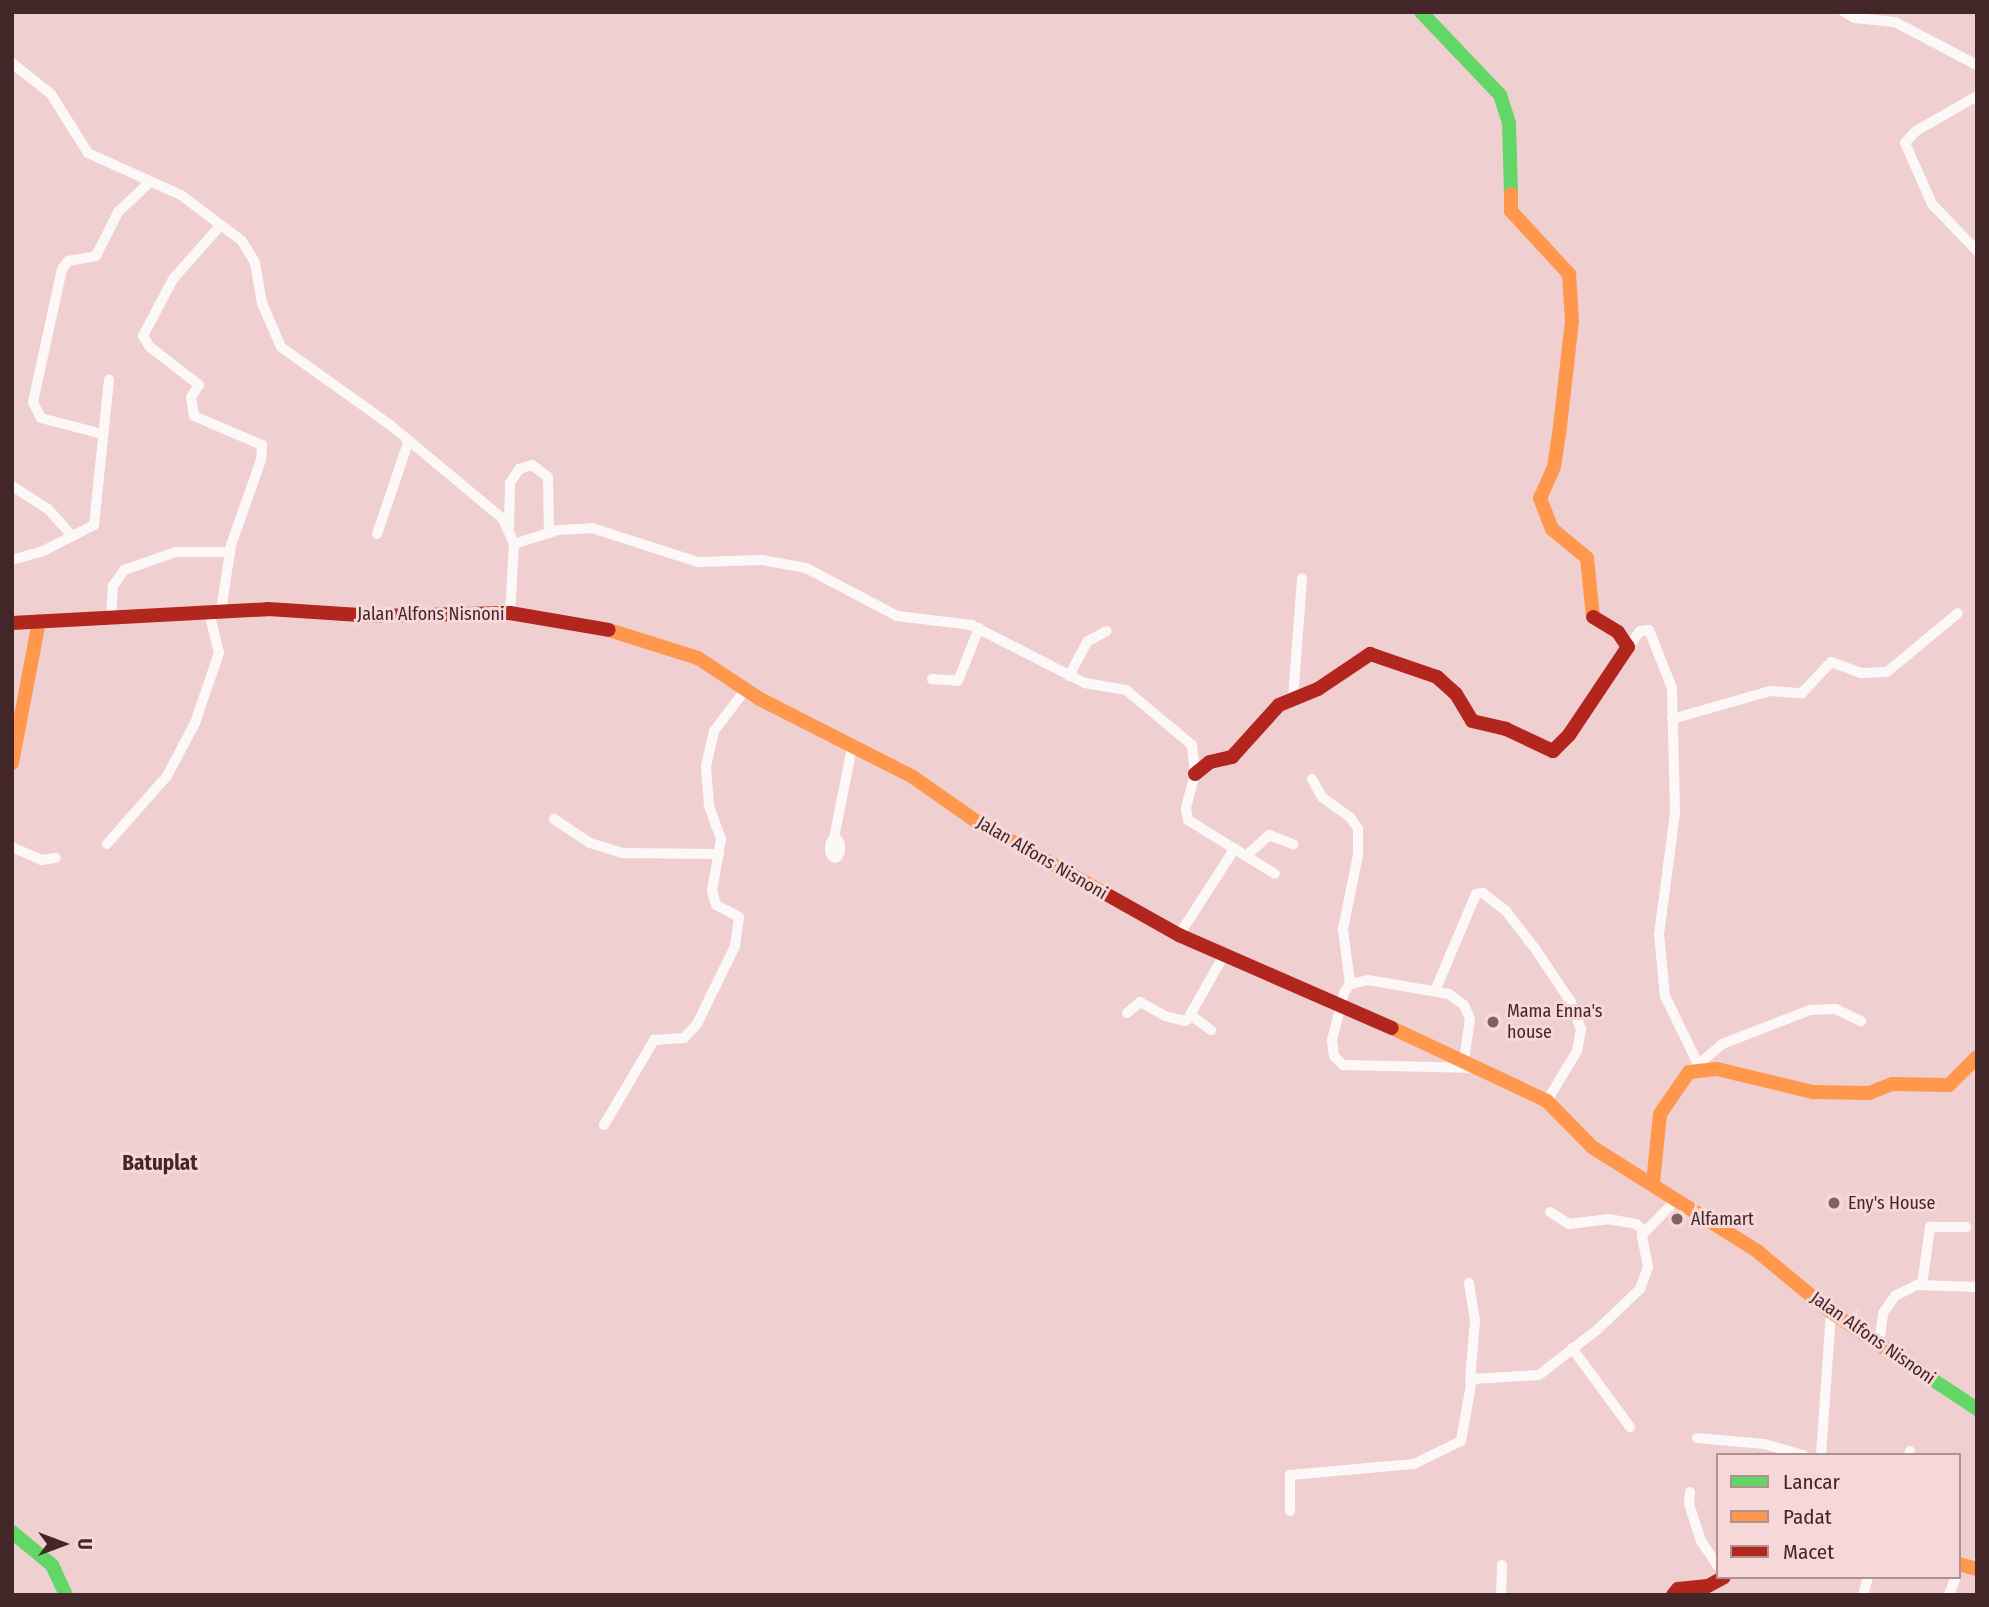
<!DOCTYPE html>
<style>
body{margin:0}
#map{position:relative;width:1989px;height:1607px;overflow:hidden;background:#f0cfd1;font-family:"Fira Sans Condensed",sans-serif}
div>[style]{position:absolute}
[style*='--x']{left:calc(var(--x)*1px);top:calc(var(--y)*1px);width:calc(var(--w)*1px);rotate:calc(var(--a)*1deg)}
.street>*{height:10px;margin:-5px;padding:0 5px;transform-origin:5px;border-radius:5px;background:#fdf8f8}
.street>.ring{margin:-5px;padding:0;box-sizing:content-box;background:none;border:10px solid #fdf8f8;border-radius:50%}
.fast>*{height:14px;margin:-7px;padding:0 7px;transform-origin:7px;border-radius:7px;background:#63d668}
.slow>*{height:14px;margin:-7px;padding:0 7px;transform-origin:7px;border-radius:7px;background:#ff974d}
.jam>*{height:14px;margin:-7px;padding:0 7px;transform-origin:7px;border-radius:7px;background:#b3261e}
.dots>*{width:19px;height:19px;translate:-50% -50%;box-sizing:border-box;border:4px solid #f7d8d9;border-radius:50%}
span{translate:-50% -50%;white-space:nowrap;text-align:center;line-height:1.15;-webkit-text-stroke:6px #f7d8d9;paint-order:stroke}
.street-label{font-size:18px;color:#432728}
.poi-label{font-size:18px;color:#432728}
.left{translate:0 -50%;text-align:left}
.quarter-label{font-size:21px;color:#432728;font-weight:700}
.frame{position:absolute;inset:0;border:14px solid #432728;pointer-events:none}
.legend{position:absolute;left:1716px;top:1453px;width:245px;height:126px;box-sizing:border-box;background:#f7d8d9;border:2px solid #af9192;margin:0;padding:9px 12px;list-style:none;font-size:21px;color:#432728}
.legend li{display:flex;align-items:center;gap:14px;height:35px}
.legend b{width:35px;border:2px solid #af9192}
.north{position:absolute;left:28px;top:1509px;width:70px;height:70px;-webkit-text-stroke:5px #f7d8d9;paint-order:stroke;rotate:90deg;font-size:19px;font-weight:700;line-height:28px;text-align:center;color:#432728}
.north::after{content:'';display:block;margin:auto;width:24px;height:32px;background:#432728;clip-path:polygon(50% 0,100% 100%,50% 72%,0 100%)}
</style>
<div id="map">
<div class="street">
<div style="--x:1844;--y:12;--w:13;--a:29"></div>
<div style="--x:1855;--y:18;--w:40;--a:5.7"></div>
<div style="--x:1895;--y:22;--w:93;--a:27.7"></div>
<div style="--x:12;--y:63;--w:50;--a:38.5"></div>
<div style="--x:51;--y:94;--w:70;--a:57.9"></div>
<div style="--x:88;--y:153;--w:102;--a:24.3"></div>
<div style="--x:181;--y:195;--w:76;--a:37"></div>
<div style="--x:242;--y:241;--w:26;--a:59"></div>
<div style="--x:255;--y:263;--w:41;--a:80.1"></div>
<div style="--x:262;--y:303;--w:48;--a:66.6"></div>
<div style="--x:281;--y:347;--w:133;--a:35.5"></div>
<div style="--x:389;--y:424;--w:148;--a:39.8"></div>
<div style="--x:503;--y:519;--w:27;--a:66"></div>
<div style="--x:514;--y:544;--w:69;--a:93.3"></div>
<div style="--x:1977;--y:96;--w:70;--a:150.2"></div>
<div style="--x:1916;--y:131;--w:16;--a:133"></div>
<div style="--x:1905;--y:143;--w:67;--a:66.1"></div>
<div style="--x:1932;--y:204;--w:65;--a:46.2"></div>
<div style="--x:220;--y:226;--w:71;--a:131.6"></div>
<div style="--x:173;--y:279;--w:64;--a:117.8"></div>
<div style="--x:143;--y:336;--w:13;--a:58"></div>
<div style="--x:150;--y:347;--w:62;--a:37.8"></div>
<div style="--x:199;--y:385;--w:14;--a:124"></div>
<div style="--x:191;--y:397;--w:19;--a:81"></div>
<div style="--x:194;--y:416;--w:74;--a:23.1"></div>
<div style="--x:262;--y:445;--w:15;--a:94"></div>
<div style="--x:261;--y:460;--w:90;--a:109.4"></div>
<div style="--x:231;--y:545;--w:67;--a:98.6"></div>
<div style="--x:102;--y:434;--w:63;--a:-165.3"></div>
<div style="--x:41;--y:418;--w:18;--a:-117"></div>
<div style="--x:33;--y:402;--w:136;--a:-77.7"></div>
<div style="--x:62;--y:269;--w:10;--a:-53"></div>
<div style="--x:68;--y:261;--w:28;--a:-10"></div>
<div style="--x:96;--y:256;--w:49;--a:-63.4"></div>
<div style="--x:118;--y:212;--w:44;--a:-43.2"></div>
<div style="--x:12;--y:486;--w:43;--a:32.6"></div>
<div style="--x:48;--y:509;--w:36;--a:48"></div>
<div style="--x:509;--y:528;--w:45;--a:-88.7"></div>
<div style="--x:510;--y:483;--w:17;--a:-57"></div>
<div style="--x:519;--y:469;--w:14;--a:-17"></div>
<div style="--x:532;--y:465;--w:20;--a:37"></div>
<div style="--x:548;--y:477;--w:56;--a:89"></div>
<div style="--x:377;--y:534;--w:96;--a:-71.2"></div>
<div style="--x:514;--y:544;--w:46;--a:-17.7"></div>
<div style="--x:558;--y:530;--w:34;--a:-3"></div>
<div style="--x:592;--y:528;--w:111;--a:17.8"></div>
<div style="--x:698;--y:562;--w:64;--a:-1.8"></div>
<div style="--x:762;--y:560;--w:45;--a:10.3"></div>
<div style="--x:806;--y:568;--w:103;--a:27.8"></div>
<div style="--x:897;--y:616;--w:75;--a:6.9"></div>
<div style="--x:971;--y:625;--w:128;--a:27"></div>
<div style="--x:1085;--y:683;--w:42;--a:9.7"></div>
<div style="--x:1126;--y:690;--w:86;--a:39.8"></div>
<div style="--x:1192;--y:745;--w:29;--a:84"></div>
<div style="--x:1195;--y:774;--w:35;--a:105"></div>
<div style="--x:1186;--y:808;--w:12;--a:81"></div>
<div style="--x:1188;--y:820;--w:102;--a:31.8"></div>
<div style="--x:12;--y:560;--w:32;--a:-16"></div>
<div style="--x:43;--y:551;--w:57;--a:-27"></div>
<div style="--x:94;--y:525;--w:146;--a:-84.1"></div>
<div style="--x:111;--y:620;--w:34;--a:-87"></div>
<div style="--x:113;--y:586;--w:19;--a:-55"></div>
<div style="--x:124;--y:570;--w:55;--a:-19.1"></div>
<div style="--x:176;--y:552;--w:54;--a:0"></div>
<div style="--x:1628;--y:647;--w:20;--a:-53"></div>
<div style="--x:1640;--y:631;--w:9;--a:-6"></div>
<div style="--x:1649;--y:630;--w:62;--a:68.4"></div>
<div style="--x:1672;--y:688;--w:125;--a:88.6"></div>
<div style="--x:1675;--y:813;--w:122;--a:97.5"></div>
<div style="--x:1659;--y:934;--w:62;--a:84.5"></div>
<div style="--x:1665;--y:996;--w:76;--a:64.1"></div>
<div style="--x:1069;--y:676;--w:40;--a:-62"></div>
<div style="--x:1088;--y:641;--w:21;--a:-28"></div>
<div style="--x:932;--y:679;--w:26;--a:4"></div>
<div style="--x:958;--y:681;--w:57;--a:-68.4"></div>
<div style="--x:1293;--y:699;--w:121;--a:-85.7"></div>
<div style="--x:1672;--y:719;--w:102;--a:-15.9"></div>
<div style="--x:1770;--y:691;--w:32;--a:4"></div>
<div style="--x:1802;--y:693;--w:42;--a:-46.9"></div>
<div style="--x:1831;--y:662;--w:32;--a:20"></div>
<div style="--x:1861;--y:673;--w:26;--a:-2"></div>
<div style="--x:1887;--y:672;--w:92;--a:-39.7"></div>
<div style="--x:1312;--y:779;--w:21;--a:61"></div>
<div style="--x:1322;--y:797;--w:34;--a:36"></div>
<div style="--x:1350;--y:817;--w:14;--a:56"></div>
<div style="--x:1358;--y:829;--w:26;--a:90"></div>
<div style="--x:1358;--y:855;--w:76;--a:101.5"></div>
<div style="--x:1343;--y:929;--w:55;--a:82.7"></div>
<div style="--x:554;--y:819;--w:43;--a:33.7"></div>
<div style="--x:590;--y:843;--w:34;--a:17"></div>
<div style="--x:622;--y:853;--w:97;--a:0.6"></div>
<div style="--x:834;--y:838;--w:92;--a:-78.7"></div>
<div class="ring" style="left:830px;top:838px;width:-2px;height:-2px"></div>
<div style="--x:107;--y:844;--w:91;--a:-48.6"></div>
<div style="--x:167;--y:776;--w:60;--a:-62.2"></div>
<div style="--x:195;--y:723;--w:74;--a:-71.1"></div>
<div style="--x:219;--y:653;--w:42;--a:-103.7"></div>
<div style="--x:12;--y:847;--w:32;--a:24"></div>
<div style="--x:41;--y:860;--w:15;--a:-8"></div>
<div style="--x:1247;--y:855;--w:30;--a:-42"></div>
<div style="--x:1269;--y:835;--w:26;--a:21"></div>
<div style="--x:1179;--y:935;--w:103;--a:-57.2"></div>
<div style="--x:1435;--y:991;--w:105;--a:-67.1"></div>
<div style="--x:1476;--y:894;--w:7;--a:-8"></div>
<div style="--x:1483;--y:893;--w:29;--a:38"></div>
<div style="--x:1506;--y:911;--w:49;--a:52.4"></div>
<div style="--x:1536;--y:950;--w:63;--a:56.1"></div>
<div style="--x:1571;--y:1002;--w:29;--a:70"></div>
<div style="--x:1581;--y:1029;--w:22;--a:100"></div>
<div style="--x:1577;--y:1051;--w:58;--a:121"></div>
<div style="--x:1127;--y:1013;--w:17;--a:-40"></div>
<div style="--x:1140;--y:1002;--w:29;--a:29"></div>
<div style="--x:1165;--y:1016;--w:21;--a:14"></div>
<div style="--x:1185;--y:1021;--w:6;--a:-31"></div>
<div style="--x:1211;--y:1030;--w:26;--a:-144"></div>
<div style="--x:1190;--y:1015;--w:69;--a:-60.5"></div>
<div style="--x:1464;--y:1060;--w:41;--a:-81.7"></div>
<div style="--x:1470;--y:1019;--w:15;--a:-113"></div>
<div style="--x:1464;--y:1005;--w:19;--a:-144"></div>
<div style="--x:1449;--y:994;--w:82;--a:-170.2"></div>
<div style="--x:1368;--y:980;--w:18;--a:167"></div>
<div style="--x:1350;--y:984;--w:11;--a:124"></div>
<div style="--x:1344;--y:993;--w:49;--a:104.3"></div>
<div style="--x:1332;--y:1040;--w:16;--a:83"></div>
<div style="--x:1334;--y:1056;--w:13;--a:45"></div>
<div style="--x:1343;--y:1065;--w:135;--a:1.3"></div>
<div style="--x:1695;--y:1067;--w:35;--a:-40"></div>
<div style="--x:1722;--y:1044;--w:94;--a:-21.1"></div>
<div style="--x:1810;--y:1010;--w:26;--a:-2"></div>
<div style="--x:1836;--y:1009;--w:28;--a:26"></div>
<div style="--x:604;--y:1125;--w:99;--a:-59.5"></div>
<div style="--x:654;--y:1040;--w:30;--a:-4"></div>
<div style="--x:684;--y:1038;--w:19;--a:-47"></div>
<div style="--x:697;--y:1024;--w:87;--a:-64"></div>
<div style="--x:735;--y:946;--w:29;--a:-82"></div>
<div style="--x:739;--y:917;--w:26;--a:-152"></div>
<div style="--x:716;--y:905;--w:15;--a:-106"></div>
<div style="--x:712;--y:891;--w:53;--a:-80.2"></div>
<div style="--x:721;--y:839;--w:35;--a:-110"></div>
<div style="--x:709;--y:806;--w:40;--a:-94.3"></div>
<div style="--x:706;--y:766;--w:36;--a:-77"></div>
<div style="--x:714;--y:731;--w:53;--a:-52.7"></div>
<div style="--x:1550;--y:1212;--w:22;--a:32"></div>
<div style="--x:1569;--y:1224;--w:39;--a:-7"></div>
<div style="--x:1608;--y:1219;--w:28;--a:10"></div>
<div style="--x:1636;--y:1224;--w:11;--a:41"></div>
<div style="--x:1469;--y:1283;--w:38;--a:81"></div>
<div style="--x:1475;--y:1321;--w:60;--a:94.8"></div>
<div style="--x:1922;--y:1285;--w:59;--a:-82.1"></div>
<div style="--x:1930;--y:1227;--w:36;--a:0"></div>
<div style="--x:1879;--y:1343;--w:30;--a:-82"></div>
<div style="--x:1883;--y:1313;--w:21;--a:-55"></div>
<div style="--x:1895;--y:1296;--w:25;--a:-27"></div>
<div style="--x:1917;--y:1285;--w:60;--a:1.9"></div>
<div style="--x:1572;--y:1348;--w:98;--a:53.7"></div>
<div style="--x:1697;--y:1438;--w:67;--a:5.1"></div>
<div style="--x:1764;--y:1444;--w:41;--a:15.8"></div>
<div style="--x:1821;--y:1455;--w:143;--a:-86"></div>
<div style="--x:1909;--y:1455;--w:4;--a:-76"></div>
<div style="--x:1690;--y:1492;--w:12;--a:95"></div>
<div style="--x:1689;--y:1504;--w:39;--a:72"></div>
<div style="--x:1701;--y:1541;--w:30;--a:56"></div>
<div style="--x:1290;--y:1511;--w:36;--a:-90"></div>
<div style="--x:1290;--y:1475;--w:124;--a:-5.1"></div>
<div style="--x:1414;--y:1464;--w:52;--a:-26.1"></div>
<div style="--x:1461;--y:1441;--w:63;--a:-79.9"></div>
<div style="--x:1472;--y:1379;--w:67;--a:-3.4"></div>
<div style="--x:1539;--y:1375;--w:75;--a:-37.9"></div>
<div style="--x:1598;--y:1329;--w:58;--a:-43.6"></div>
<div style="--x:1640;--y:1289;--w:23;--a:-70"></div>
<div style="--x:1648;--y:1267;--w:33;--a:-101"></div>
<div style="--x:1642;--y:1235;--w:49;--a:-45.8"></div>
<div style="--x:1501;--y:1595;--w:30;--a:-88"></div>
<div style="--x:1863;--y:1595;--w:19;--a:-74"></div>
<div style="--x:1949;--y:1595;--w:19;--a:-69"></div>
</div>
<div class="fast">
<div style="--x:1421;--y:12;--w:115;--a:46.4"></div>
<div style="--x:1500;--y:95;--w:29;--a:72"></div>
<div style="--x:1509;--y:123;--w:71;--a:88.4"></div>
<div style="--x:1897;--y:1356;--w:96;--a:33.5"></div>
<div style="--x:12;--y:1532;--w:52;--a:39.5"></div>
<div style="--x:52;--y:1565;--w:33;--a:65"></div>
</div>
<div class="slow">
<div style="--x:1511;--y:194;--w:17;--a:90"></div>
<div style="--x:1511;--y:211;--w:86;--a:47.4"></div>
<div style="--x:1569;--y:274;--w:47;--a:86.3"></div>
<div style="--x:1572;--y:321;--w:107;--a:96.5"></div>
<div style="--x:1560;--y:427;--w:40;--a:98.5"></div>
<div style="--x:1554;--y:467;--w:34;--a:114"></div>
<div style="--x:1540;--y:498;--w:33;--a:69"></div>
<div style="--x:1552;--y:529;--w:45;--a:39.6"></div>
<div style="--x:1587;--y:558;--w:59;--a:84.2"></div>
<div style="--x:609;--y:630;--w:93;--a:17.5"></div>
<div style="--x:698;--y:658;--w:74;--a:33.5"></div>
<div style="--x:760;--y:699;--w:172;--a:27"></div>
<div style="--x:913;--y:777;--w:78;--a:35.1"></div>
<div style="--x:977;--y:822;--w:148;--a:29.2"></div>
<div style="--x:12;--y:763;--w:144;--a:-79.2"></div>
<div style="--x:1392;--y:1028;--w:171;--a:25.2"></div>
<div style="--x:1547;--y:1101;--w:64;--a:45.6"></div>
<div style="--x:1592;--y:1147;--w:195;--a:32.2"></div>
<div style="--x:1757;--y:1251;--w:96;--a:39.5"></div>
<div style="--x:1831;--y:1312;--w:79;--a:33.7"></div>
<div style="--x:1653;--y:1183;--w:69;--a:-84.2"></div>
<div style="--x:1660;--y:1114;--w:51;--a:-55.4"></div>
<div style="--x:1689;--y:1072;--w:28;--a:-6"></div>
<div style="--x:1717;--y:1069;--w:99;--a:13.5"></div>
<div style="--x:1813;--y:1092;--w:56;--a:1"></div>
<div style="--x:1869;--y:1093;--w:25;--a:-21"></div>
<div style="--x:1892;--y:1084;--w:57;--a:1"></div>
<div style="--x:1949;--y:1085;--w:40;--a:-45"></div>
<div style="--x:1959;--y:1564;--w:19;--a:16"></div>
</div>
<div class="jam">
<div style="--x:12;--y:623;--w:256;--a:-3.1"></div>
<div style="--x:268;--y:609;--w:107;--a:3.7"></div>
<div style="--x:375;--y:616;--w:135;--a:-1.3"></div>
<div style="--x:510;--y:613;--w:100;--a:9.7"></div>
<div style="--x:1195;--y:774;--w:19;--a:-39"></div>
<div style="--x:1210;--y:762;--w:23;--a:-13"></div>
<div style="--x:1232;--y:757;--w:70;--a:-47.9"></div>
<div style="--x:1279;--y:705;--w:42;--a:-22.3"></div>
<div style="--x:1318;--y:689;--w:63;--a:-33.9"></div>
<div style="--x:1370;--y:654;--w:71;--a:18.9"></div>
<div style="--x:1437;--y:677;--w:25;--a:42"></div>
<div style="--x:1456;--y:694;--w:31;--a:59"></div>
<div style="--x:1472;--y:721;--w:35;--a:13"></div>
<div style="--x:1506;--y:729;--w:52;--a:25.1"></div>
<div style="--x:1553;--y:751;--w:23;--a:-45"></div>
<div style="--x:1569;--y:735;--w:106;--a:-56.2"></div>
<div style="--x:1628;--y:647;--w:18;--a:-124"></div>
<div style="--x:1618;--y:632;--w:29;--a:-149"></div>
<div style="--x:1106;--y:894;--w:84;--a:29.3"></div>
<div style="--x:1179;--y:935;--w:232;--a:23.6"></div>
<div style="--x:1673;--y:1595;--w:8;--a:-50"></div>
<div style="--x:1678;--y:1589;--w:30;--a:-6"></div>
<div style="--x:1708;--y:1586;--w:18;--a:-29"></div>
</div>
<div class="dots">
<div style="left:1493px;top:1022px;background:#806263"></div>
<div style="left:1834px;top:1203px;background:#806263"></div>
<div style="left:1677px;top:1219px;background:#806263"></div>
</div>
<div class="street-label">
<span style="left:431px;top:614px">Jalan Alfons Nisnoni</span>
<span style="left:1042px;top:858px;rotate:30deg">Jalan Alfons Nisnoni</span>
<span style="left:1873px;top:1338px;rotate:35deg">Jalan Alfons Nisnoni</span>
</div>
<div class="poi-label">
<span class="left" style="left:1507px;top:1022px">Mama Enna's<br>house</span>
<span class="left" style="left:1848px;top:1203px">Eny's House</span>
<span class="left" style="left:1691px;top:1219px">Alfamart</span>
</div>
<div class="quarter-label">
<span style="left:160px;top:1163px">Batuplat</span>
</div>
<div class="frame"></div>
<ul class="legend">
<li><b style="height:9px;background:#63d668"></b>Lancar</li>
<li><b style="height:9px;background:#ff974d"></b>Padat</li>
<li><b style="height:9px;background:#b3261e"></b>Macet</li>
</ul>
<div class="north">U</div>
</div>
